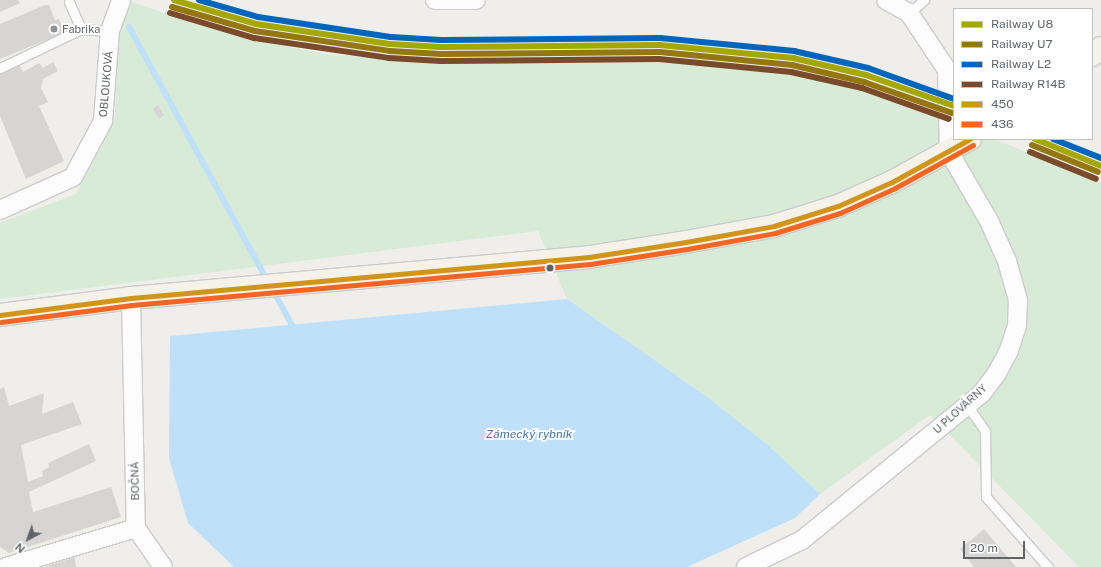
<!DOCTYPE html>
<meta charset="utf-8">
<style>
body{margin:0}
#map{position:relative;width:1101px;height:567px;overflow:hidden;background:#efeeea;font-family:"Public Sans",sans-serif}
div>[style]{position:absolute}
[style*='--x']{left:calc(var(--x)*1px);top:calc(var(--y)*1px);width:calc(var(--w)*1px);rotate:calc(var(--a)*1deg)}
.green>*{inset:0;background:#d8ebd6}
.water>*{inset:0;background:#bfe0f9}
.stream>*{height:6px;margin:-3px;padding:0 3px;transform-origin:3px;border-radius:3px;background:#bfe0f9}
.building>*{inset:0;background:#d6d5d3;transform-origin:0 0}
.roads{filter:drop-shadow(1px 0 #cbcccc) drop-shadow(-1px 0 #cbcccc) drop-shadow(0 1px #cbcccc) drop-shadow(0 -1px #cbcccc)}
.lane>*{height:9px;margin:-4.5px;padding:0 4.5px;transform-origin:4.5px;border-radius:4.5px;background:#fdfcfc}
.street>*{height:18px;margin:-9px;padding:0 9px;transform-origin:9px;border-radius:9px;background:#fdfcfc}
.primary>*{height:22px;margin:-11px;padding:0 11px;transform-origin:11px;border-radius:11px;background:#f4f2e9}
.bus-1>*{height:5px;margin:-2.5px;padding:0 2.5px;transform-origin:2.5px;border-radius:2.5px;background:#d1951a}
.bus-2>*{height:5px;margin:-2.5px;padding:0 2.5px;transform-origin:2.5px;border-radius:2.5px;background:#f26522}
.rail-1>*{height:6px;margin:-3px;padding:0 3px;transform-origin:3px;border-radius:3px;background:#a5a705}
.rail-2>*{height:6px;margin:-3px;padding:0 3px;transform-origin:3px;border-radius:3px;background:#947710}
.rail-3>*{height:6px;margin:-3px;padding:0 3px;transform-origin:3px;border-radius:3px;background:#0065bd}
.rail-4>*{height:6px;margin:-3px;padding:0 3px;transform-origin:3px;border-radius:3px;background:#7a4b2a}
.dots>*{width:11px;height:11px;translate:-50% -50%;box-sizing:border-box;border:2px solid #fff;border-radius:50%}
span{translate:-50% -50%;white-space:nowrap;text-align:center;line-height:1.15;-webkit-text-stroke:3.5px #fff;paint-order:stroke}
.poi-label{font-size:11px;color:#5f6368}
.left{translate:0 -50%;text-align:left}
.street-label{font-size:11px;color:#5f6368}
.water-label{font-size:12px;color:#4174aa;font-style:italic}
.legend{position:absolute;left:953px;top:8px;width:140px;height:132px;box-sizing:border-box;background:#fff;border:1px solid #bfc1c3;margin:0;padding:5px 7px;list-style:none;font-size:12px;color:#5f6368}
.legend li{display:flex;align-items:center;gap:8px;height:20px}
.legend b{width:20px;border:1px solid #bfc1c3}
.north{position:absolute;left:8px;top:519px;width:40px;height:40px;-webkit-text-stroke:3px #fff;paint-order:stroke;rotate:221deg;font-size:11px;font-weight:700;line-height:16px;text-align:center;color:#5f6368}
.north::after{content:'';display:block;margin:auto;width:14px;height:18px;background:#5f6368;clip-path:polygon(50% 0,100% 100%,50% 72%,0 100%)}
.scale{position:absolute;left:963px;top:541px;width:62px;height:18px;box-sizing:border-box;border:2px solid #5f6368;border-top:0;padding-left:5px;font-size:12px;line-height:14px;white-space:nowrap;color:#5f6368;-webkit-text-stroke:3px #fff;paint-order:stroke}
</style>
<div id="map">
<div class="green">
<div style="clip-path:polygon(119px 0,127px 0,187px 21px,252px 39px,326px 54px,441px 63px,698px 62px,790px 73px,862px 90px,954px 123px,954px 139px,994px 139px,1101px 183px,1101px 567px,1079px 567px,930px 415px,820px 494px,768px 445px,706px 396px,567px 299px,538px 231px,0 299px,0 223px,76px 194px,115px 117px)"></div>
</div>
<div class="water">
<div style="clip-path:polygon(567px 299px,706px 396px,768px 445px,820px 494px,795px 518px,687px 567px,234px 567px,188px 523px,169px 458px,170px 336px)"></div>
</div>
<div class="stream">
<div style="--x:129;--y:27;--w:290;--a:61.4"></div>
<div style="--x:273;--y:290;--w:44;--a:61.7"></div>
</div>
<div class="building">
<div style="clip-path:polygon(0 0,18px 0,20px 3px,0 12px)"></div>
<div style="clip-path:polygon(45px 5px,49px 5px,55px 20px,59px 19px,65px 32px,0 59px,0 24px)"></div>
<div style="clip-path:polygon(18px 62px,23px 72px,39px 63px,43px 68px,53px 62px,58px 71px,43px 79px,41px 88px,48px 102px,39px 106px,64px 161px,26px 179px,0 116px,0 72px)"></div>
<div style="left:158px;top:105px;width:12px;height:6px;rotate:59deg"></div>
<div style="clip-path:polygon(4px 387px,9px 406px,44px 393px,42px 414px,73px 402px,82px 424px,21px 445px,28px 482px,43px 476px,42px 471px,49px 467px,48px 463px,89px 444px,96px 461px,29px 492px,33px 512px,111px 487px,121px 517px,9px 553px,0 547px,0 389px)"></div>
<div style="clip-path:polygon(984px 529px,1016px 567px,974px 567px,960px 549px)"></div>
<div style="clip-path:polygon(75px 557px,76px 567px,45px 567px)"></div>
</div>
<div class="roads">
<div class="lane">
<div style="--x:69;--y:2;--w:30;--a:66"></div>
<div style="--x:81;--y:29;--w:29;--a:4"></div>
<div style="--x:909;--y:13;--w:20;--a:-41"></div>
<div style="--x:0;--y:68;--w:90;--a:-25.7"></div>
<div style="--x:967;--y:405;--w:32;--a:55"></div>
<div style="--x:985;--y:431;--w:66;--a:89.1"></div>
<div style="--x:986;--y:497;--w:94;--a:48.5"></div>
</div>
<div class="street">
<div style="--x:435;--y:0;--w:41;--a:0"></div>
<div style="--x:0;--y:210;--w:80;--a:-24.3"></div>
<div style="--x:73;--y:177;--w:64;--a:-61.8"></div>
<div style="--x:103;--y:121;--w:90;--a:-85.6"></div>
<div style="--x:110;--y:31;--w:33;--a:-70"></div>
<div style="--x:131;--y:298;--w:230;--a:88.8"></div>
<div style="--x:136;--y:528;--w:47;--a:55.3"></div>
<div style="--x:6;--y:567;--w:136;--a:-16.7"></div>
<div style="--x:746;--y:567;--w:62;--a:-25.7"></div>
<div style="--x:802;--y:540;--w:232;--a:-39.2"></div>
<div style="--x:982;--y:393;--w:25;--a:-53"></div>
<div style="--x:997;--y:373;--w:26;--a:-62"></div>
<div style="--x:1009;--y:350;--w:25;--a:-72"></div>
<div style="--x:1017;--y:326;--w:26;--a:-88"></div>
<div style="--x:1018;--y:300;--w:41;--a:-105.8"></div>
<div style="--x:1007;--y:261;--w:44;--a:-114.2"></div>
<div style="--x:989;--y:221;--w:80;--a:-120.1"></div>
<div style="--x:949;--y:152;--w:82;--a:-91.4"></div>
<div style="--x:947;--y:70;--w:69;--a:-123.7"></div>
<div style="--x:909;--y:13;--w:26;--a:-151"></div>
</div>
<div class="primary">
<div style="--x:1092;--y:55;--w:11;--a:-38"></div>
<div style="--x:0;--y:315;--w:132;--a:-7.4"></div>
<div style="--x:131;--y:298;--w:460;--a:-5.1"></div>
<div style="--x:589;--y:257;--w:98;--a:-8.8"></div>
<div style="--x:686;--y:242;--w:89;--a:-10.3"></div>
<div style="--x:774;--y:226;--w:67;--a:-17.4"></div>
<div style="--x:838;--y:206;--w:59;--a:-24"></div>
<div style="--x:892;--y:182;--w:89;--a:-28.9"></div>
</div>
</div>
<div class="bus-1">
<div style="--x:0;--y:315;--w:132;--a:-7.4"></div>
<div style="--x:131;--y:298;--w:460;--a:-5.1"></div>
<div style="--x:589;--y:257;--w:98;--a:-8.8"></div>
<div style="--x:686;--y:242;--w:89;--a:-10.3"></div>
<div style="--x:774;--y:226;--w:67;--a:-17.4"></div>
<div style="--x:838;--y:206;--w:59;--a:-24"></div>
<div style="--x:892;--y:182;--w:89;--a:-28.9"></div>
</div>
<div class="bus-2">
<div style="--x:1;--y:322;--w:132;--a:-7.4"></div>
<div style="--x:132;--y:305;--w:460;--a:-5.1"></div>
<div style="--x:590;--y:264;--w:98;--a:-8.8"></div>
<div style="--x:687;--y:249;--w:89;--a:-10.3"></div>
<div style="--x:775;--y:233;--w:68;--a:-17.1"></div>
<div style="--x:840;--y:213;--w:60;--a:-24.4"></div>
<div style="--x:895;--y:188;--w:89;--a:-28.9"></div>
</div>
<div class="rail-1">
<div style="--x:174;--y:0;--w:85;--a:16.3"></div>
<div style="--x:256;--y:24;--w:135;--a:8.5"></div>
<div style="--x:390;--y:44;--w:51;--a:3.4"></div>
<div style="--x:441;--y:47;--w:219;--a:-0.5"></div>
<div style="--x:660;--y:45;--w:134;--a:5.6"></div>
<div style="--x:793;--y:58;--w:75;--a:13.1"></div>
<div style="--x:866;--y:75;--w:93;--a:19.4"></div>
<div style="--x:1035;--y:139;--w:71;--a:22.2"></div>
</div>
<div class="rail-2">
<div style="--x:172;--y:7;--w:86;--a:16.1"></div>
<div style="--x:255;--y:31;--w:136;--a:8.4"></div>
<div style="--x:390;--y:51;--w:51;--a:3.4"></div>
<div style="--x:441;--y:54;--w:219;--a:-0.5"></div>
<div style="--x:660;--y:52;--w:133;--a:5.6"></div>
<div style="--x:792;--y:65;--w:74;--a:13.3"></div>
<div style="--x:864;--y:82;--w:93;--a:19.4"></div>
<div style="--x:1032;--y:145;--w:71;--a:22.2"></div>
</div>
<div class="rail-3">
<div style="--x:199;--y:0;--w:61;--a:16.1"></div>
<div style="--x:258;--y:17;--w:134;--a:8.6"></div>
<div style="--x:391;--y:37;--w:50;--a:3.4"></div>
<div style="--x:441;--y:40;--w:219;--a:-0.5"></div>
<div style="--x:660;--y:38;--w:135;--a:5.5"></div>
<div style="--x:794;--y:51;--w:76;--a:12.9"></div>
<div style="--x:868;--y:68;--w:91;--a:19.8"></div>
<div style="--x:1053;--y:139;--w:52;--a:21.6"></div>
</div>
<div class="rail-4">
<div style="--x:170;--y:13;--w:88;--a:16.6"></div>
<div style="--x:254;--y:38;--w:136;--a:8.4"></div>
<div style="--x:389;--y:58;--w:52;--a:3.3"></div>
<div style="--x:441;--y:61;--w:218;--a:-0.5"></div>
<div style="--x:659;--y:59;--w:133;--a:5.6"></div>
<div style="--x:791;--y:72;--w:73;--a:12.7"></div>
<div style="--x:862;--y:88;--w:92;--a:19.6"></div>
<div style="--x:1030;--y:152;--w:71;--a:22.2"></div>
</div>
<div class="dots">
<div style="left:54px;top:29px;background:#919496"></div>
<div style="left:550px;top:268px;background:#5f6368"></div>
</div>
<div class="poi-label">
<span class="left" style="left:62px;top:29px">Fabrika</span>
</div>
<div class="street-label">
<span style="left:106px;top:84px;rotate:-85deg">OBLOUKOVÁ</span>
<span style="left:960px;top:409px;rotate:-42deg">U PLOVÁRNY</span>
<span style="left:135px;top:481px;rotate:-91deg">BOČNÁ</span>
</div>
<div class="water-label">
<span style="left:529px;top:435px">Zámecký rybník</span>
</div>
<ul class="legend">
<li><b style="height:5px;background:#a5a705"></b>Railway U8</li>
<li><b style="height:5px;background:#947710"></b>Railway U7</li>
<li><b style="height:5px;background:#0065bd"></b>Railway L2</li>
<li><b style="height:5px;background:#7a4b2a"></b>Railway R14B</li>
<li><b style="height:5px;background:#d1951a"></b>450</li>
<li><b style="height:5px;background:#f26522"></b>436</li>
</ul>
<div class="north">N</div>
<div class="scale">20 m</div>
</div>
